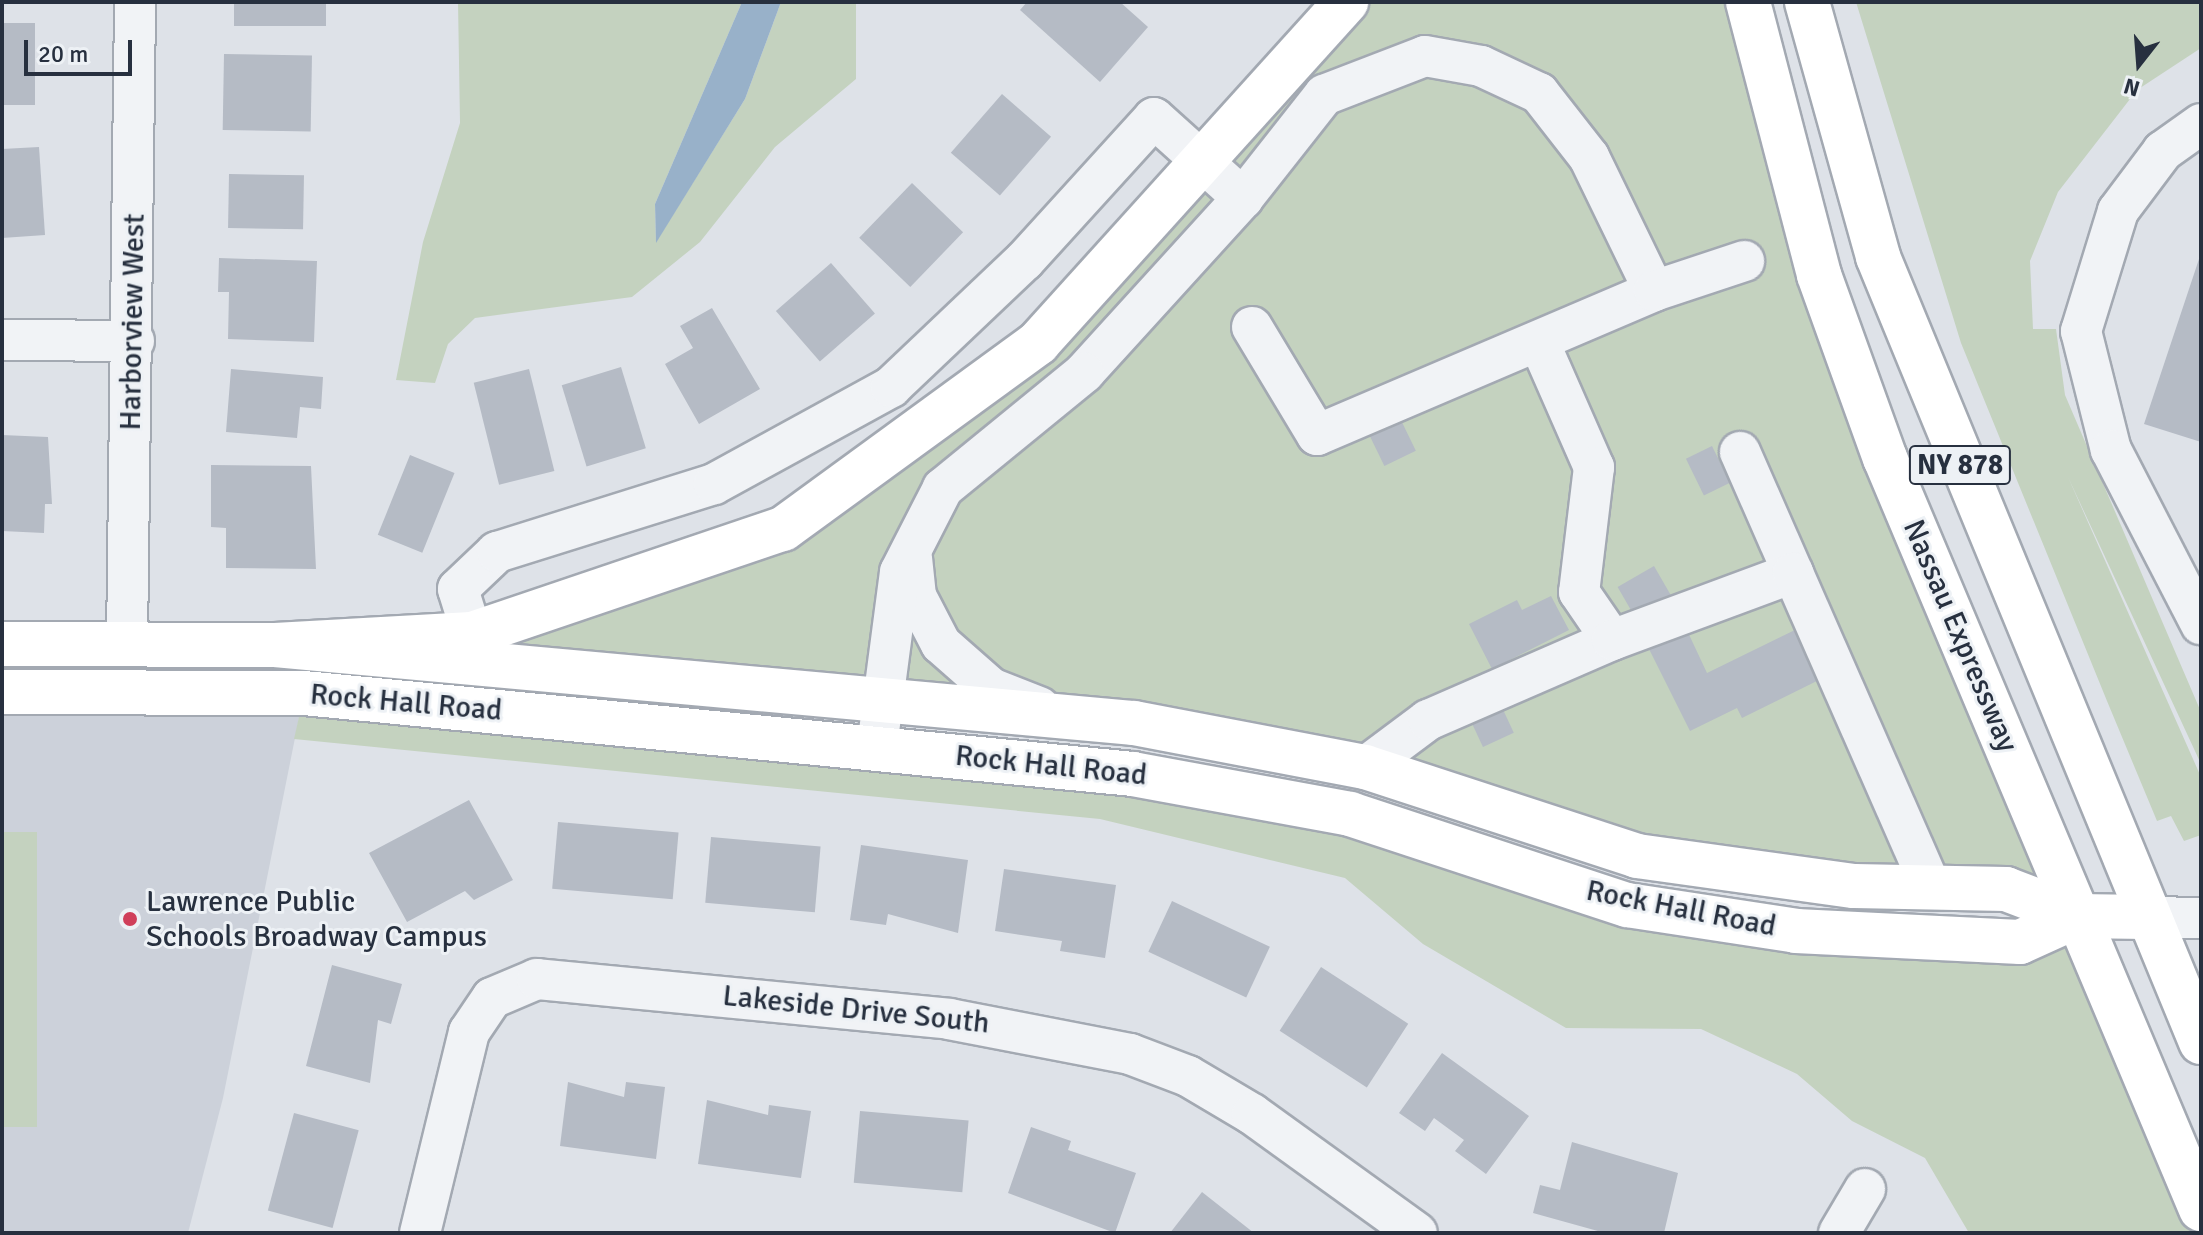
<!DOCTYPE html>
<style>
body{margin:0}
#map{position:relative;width:2203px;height:1235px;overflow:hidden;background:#dee2e8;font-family:Signika,sans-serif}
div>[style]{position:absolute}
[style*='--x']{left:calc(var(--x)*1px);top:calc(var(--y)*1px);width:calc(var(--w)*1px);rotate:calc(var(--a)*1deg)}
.built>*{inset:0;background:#ccd1da}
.green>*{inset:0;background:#c4d2bf;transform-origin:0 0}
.water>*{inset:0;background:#98b1c9}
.building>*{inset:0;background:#b5bbc5;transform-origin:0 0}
.roads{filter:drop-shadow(2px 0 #a3a9b2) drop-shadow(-2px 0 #a3a9b2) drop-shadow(0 2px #a3a9b2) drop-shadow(0 -2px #a3a9b2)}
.minor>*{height:40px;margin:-20px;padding:0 20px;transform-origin:20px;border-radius:20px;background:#f1f3f6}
.major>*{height:44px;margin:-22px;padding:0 22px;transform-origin:22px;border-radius:22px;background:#fff}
.highway>*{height:44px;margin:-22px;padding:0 22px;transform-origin:22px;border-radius:22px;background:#fff}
.dots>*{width:22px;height:22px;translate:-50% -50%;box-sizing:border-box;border:4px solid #edf1f5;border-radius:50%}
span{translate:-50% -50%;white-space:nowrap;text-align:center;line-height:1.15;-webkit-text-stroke:6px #edf1f5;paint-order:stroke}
.shield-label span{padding:2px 6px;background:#edf1f5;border:2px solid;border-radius:6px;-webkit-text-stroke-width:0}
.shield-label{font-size:28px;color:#27303f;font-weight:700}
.street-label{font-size:30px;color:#27303f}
.poi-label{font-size:30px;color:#27303f}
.left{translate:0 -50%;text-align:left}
.frame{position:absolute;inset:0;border:4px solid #27303f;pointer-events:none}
.north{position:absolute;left:2099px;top:24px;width:80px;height:80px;-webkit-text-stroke:6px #edf1f5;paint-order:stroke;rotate:197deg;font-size:22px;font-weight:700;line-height:32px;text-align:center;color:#27303f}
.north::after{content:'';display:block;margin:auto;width:28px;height:36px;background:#27303f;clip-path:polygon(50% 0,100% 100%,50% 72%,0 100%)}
.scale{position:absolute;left:24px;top:40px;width:108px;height:36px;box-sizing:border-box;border:4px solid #27303f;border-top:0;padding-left:10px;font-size:24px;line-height:28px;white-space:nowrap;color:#27303f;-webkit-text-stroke:6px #edf1f5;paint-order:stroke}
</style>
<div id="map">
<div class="built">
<div style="clip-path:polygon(2px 693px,304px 693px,223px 1098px,188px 1233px,2px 1233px)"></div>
</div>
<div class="green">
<div style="clip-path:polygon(458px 2px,742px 2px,655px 204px,656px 242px,745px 99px,781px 2px,856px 2px,856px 79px,775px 147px,700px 242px,632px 297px,475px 318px,448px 344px,435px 383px,396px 380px,423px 242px,460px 123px)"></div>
<div style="clip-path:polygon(1340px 2px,1742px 2px,2063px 901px,1633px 847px,1312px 746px,399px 657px,774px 526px,955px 397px)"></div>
<div style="clip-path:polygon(1856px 2px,2201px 2px,2201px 48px,2137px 90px,2058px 192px,2030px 261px,2033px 329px,2056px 329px,2065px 395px,2201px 712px,2201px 764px,2068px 477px,2201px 777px,2201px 835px,2184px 841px,2171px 816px,2157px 821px,2107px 701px,1961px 343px)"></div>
<div style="clip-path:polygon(303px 699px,1089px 775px,1448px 854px,2003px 948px,2090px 944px,2201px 1212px,2201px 1233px,1969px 1233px,1925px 1158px,1852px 1121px,1797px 1074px,1701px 1029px,1566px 1028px,1423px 944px,1345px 878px,1100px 819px,294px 739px)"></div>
<div style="left:2px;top:832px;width:35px;height:295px"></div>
</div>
<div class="water">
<div style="clip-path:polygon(742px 2px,781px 2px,745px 99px,656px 243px,655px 204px)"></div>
</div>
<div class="building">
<div style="left:234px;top:2px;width:92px;height:24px"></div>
<div style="clip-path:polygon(1027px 2px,1120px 2px,1148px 27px,1100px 82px,1020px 10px)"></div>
<div style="left:2px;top:23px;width:33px;height:82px"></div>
<div style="left:224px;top:54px;width:88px;height:76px;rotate:1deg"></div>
<div style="left:1002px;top:94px;width:65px;height:78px;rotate:41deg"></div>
<div style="clip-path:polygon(39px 147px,45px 235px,2px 238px,2px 149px)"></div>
<div style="left:229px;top:174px;width:75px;height:54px;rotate:1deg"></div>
<div style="left:912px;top:183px;width:71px;height:76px;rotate:44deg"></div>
<div style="clip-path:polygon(2200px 256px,2201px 256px,2201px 442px,2144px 424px)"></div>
<div style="clip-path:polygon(219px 258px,317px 261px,314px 342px,228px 339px,229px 292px,218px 292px)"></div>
<div style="left:831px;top:263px;width:67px;height:73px;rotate:49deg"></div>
<div style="clip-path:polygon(712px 308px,760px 389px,699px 424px,665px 364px,693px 348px,680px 326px)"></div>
<div style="left:621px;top:367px;width:85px;height:62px;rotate:73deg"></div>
<div style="clip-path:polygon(231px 369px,323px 377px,321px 409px,300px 407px,297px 438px,226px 432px)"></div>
<div style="left:529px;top:369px;width:105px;height:57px;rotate:76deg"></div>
<div style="left:1397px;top:412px;width:43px;height:35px;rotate:64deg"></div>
<div style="clip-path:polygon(2px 435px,48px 437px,52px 504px,45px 504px,44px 533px,2px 531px)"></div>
<div style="left:1712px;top:446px;width:41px;height:29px;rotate:64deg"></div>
<div style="left:410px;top:455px;width:48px;height:86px;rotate:22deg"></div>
<div style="clip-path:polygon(211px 465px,311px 466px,316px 569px,226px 568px,226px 528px,211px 527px)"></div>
<div style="left:1654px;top:566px;width:34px;height:42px;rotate:60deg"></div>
<div style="clip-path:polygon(1551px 596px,1569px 630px,1492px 669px,1469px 624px,1517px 600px,1522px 610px)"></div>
<div style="clip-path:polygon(1685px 626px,1707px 673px,1801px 627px,1825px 677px,1742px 718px,1737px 708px,1690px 731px,1647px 645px)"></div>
<div style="left:1499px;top:701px;width:35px;height:34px;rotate:65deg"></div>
<div style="clip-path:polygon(469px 800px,513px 880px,474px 900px,465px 891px,407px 922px,369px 853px)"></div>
<div style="left:558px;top:822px;width:121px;height:67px;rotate:5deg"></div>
<div style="left:711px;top:837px;width:110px;height:66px;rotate:5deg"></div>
<div style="clip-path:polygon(861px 845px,968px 860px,958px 933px,888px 914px,886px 925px,850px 920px)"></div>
<div style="clip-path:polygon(1004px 869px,1116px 885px,1105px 958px,1060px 951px,1062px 941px,995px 931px)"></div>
<div style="left:1172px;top:901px;width:108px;height:56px;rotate:25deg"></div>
<div style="clip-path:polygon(332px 965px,402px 984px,391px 1024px,378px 1020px,370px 1083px,306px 1066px)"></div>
<div style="left:1321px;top:967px;width:104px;height:76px;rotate:33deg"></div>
<div style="clip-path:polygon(1442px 1053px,1529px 1116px,1486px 1174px,1455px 1151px,1464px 1140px,1434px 1118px,1425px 1131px,1399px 1113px)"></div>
<div style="clip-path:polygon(568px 1082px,624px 1097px,626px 1082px,665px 1087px,656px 1159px,560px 1146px)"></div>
<div style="clip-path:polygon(707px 1100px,768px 1115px,769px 1105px,811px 1111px,801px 1178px,698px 1164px)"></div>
<div style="left:860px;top:1111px;width:109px;height:72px;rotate:5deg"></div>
<div style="left:294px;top:1113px;width:67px;height:101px;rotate:15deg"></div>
<div style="clip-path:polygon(1031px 1127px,1071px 1141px,1068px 1150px,1136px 1173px,1115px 1233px,1008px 1193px)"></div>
<div style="clip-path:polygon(1572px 1142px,1678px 1173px,1664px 1233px,1605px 1233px,1533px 1213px,1540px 1185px,1560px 1190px)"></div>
<div style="clip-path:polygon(1202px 1192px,1254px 1233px,1170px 1233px)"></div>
</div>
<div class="roads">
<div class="minor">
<div style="--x:2201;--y:124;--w:47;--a:144.6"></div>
<div style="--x:2163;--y:151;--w:75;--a:126.9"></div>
<div style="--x:2118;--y:211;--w:126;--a:107.1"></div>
<div style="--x:2081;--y:331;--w:123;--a:75.9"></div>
<div style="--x:2111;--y:450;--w:196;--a:62.7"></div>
<div style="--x:1243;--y:198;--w:131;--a:-51.8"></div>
<div style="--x:1324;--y:95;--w:108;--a:-21.1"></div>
<div style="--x:1425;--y:56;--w:57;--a:10.1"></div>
<div style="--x:1481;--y:66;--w:64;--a:25"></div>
<div style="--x:1539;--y:93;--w:81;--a:52"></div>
<div style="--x:1589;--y:157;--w:149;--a:64.1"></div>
<div style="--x:1252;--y:327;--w:126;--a:59"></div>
<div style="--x:1317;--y:435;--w:366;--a:-23.1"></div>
<div style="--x:1654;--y:291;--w:95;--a:-18.4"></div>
<div style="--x:2;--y:340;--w:132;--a:0.4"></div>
<div style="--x:1539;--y:342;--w:137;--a:66.3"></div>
<div style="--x:1594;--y:467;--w:126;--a:96.8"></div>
<div style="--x:1579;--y:592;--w:58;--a:55.5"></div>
<div style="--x:1740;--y:452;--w:132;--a:66.3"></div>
<div style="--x:912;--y:558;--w:38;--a:84"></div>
<div style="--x:916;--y:596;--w:54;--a:62.5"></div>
<div style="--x:941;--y:644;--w:67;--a:41.3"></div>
<div style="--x:991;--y:688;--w:52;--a:21.6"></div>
<div style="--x:472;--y:634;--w:47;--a:-107.3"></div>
<div style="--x:458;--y:589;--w:54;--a:-43.5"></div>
<div style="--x:497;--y:552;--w:227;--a:-17.4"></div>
<div style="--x:714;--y:484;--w:202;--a:-28.7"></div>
<div style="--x:891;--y:387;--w:183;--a:-43.5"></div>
<div style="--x:1024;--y:261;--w:193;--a:-47.7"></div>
<div style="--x:1154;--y:118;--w:120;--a:42"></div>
<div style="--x:1243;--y:198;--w:236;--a:132.3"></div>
<div style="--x:1084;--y:373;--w:182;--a:140.8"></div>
<div style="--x:943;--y:488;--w:94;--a:117.1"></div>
<div style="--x:900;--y:572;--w:177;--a:97.5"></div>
<div style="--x:127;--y:642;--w:640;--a:-89.28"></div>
<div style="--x:1365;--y:767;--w:79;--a:-36.7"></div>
<div style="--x:1428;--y:720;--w:201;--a:-23.5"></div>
<div style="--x:1612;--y:640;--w:193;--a:-20.3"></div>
<div style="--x:1793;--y:573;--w:344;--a:66.3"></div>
<div style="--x:2146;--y:917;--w:55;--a:1"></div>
<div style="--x:420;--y:1233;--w:207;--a:-76.3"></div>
<div style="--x:469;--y:1032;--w:41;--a:-55.9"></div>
<div style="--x:492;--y:998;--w:49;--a:-22.9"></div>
<div style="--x:537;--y:979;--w:414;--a:5.5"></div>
<div style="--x:949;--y:1019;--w:184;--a:10.9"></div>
<div style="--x:1130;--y:1054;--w:62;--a:20.8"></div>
<div style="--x:1188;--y:1076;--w:74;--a:30.7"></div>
<div style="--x:1252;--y:1114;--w:203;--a:35.8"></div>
<div style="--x:1839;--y:1233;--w:51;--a:-59.4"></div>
</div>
<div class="major">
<div style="--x:2;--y:644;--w:273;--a:0.2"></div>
<div style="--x:275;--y:645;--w:863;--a:5.19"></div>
<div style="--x:1134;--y:723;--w:235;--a:10.8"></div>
<div style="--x:1365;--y:767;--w:286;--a:18.1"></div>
<div style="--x:1637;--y:856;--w:219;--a:7.9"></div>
<div style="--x:1854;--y:886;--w:152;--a:1.1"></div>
<div style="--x:2006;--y:889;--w:76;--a:20.8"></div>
<div style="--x:2077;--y:916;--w:69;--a:0.8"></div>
<div style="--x:2;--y:692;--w:302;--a:0.2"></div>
<div style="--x:304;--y:693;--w:833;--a:5.58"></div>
<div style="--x:1133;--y:774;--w:221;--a:10.4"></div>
<div style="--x:1350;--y:814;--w:292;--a:18.2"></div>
<div style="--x:1627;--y:905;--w:171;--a:8.7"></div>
<div style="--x:1796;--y:931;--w:224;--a:2.8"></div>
<div style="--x:2020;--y:942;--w:63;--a:-24.5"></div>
</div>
<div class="highway">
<div style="--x:1748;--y:2;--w:282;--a:75.4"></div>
<div style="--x:1819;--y:275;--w:195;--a:70.2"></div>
<div style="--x:1885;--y:458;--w:815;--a:67.18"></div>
<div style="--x:1807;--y:2;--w:265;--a:74.4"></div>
<div style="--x:1878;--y:257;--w:849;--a:67.63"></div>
<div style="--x:275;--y:645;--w:197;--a:-3.2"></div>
<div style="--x:472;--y:634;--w:328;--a:-18.7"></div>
<div style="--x:783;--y:529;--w:316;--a:-36.1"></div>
<div style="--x:1038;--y:343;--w:460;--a:-47.9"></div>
</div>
</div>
<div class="dots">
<div style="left:130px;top:919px;background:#d03f5a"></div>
</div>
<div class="shield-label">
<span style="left:1960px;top:465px">NY 878</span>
</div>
<div class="street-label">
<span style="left:133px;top:322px;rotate:-89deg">Harborview West</span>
<span style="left:1960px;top:636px;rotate:67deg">Nassau Expressway</span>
<span style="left:406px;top:703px;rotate:5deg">Rock Hall Road</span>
<span style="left:1051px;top:766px;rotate:6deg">Rock Hall Road</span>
<span style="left:1681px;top:909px;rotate:11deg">Rock Hall Road</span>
<span style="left:856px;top:1010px;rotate:6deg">Lakeside Drive South</span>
</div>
<div class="poi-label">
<span class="left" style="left:146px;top:919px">Lawrence Public<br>Schools Broadway Campus</span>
</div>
<div class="frame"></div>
<div class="north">N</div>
<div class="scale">20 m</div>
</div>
